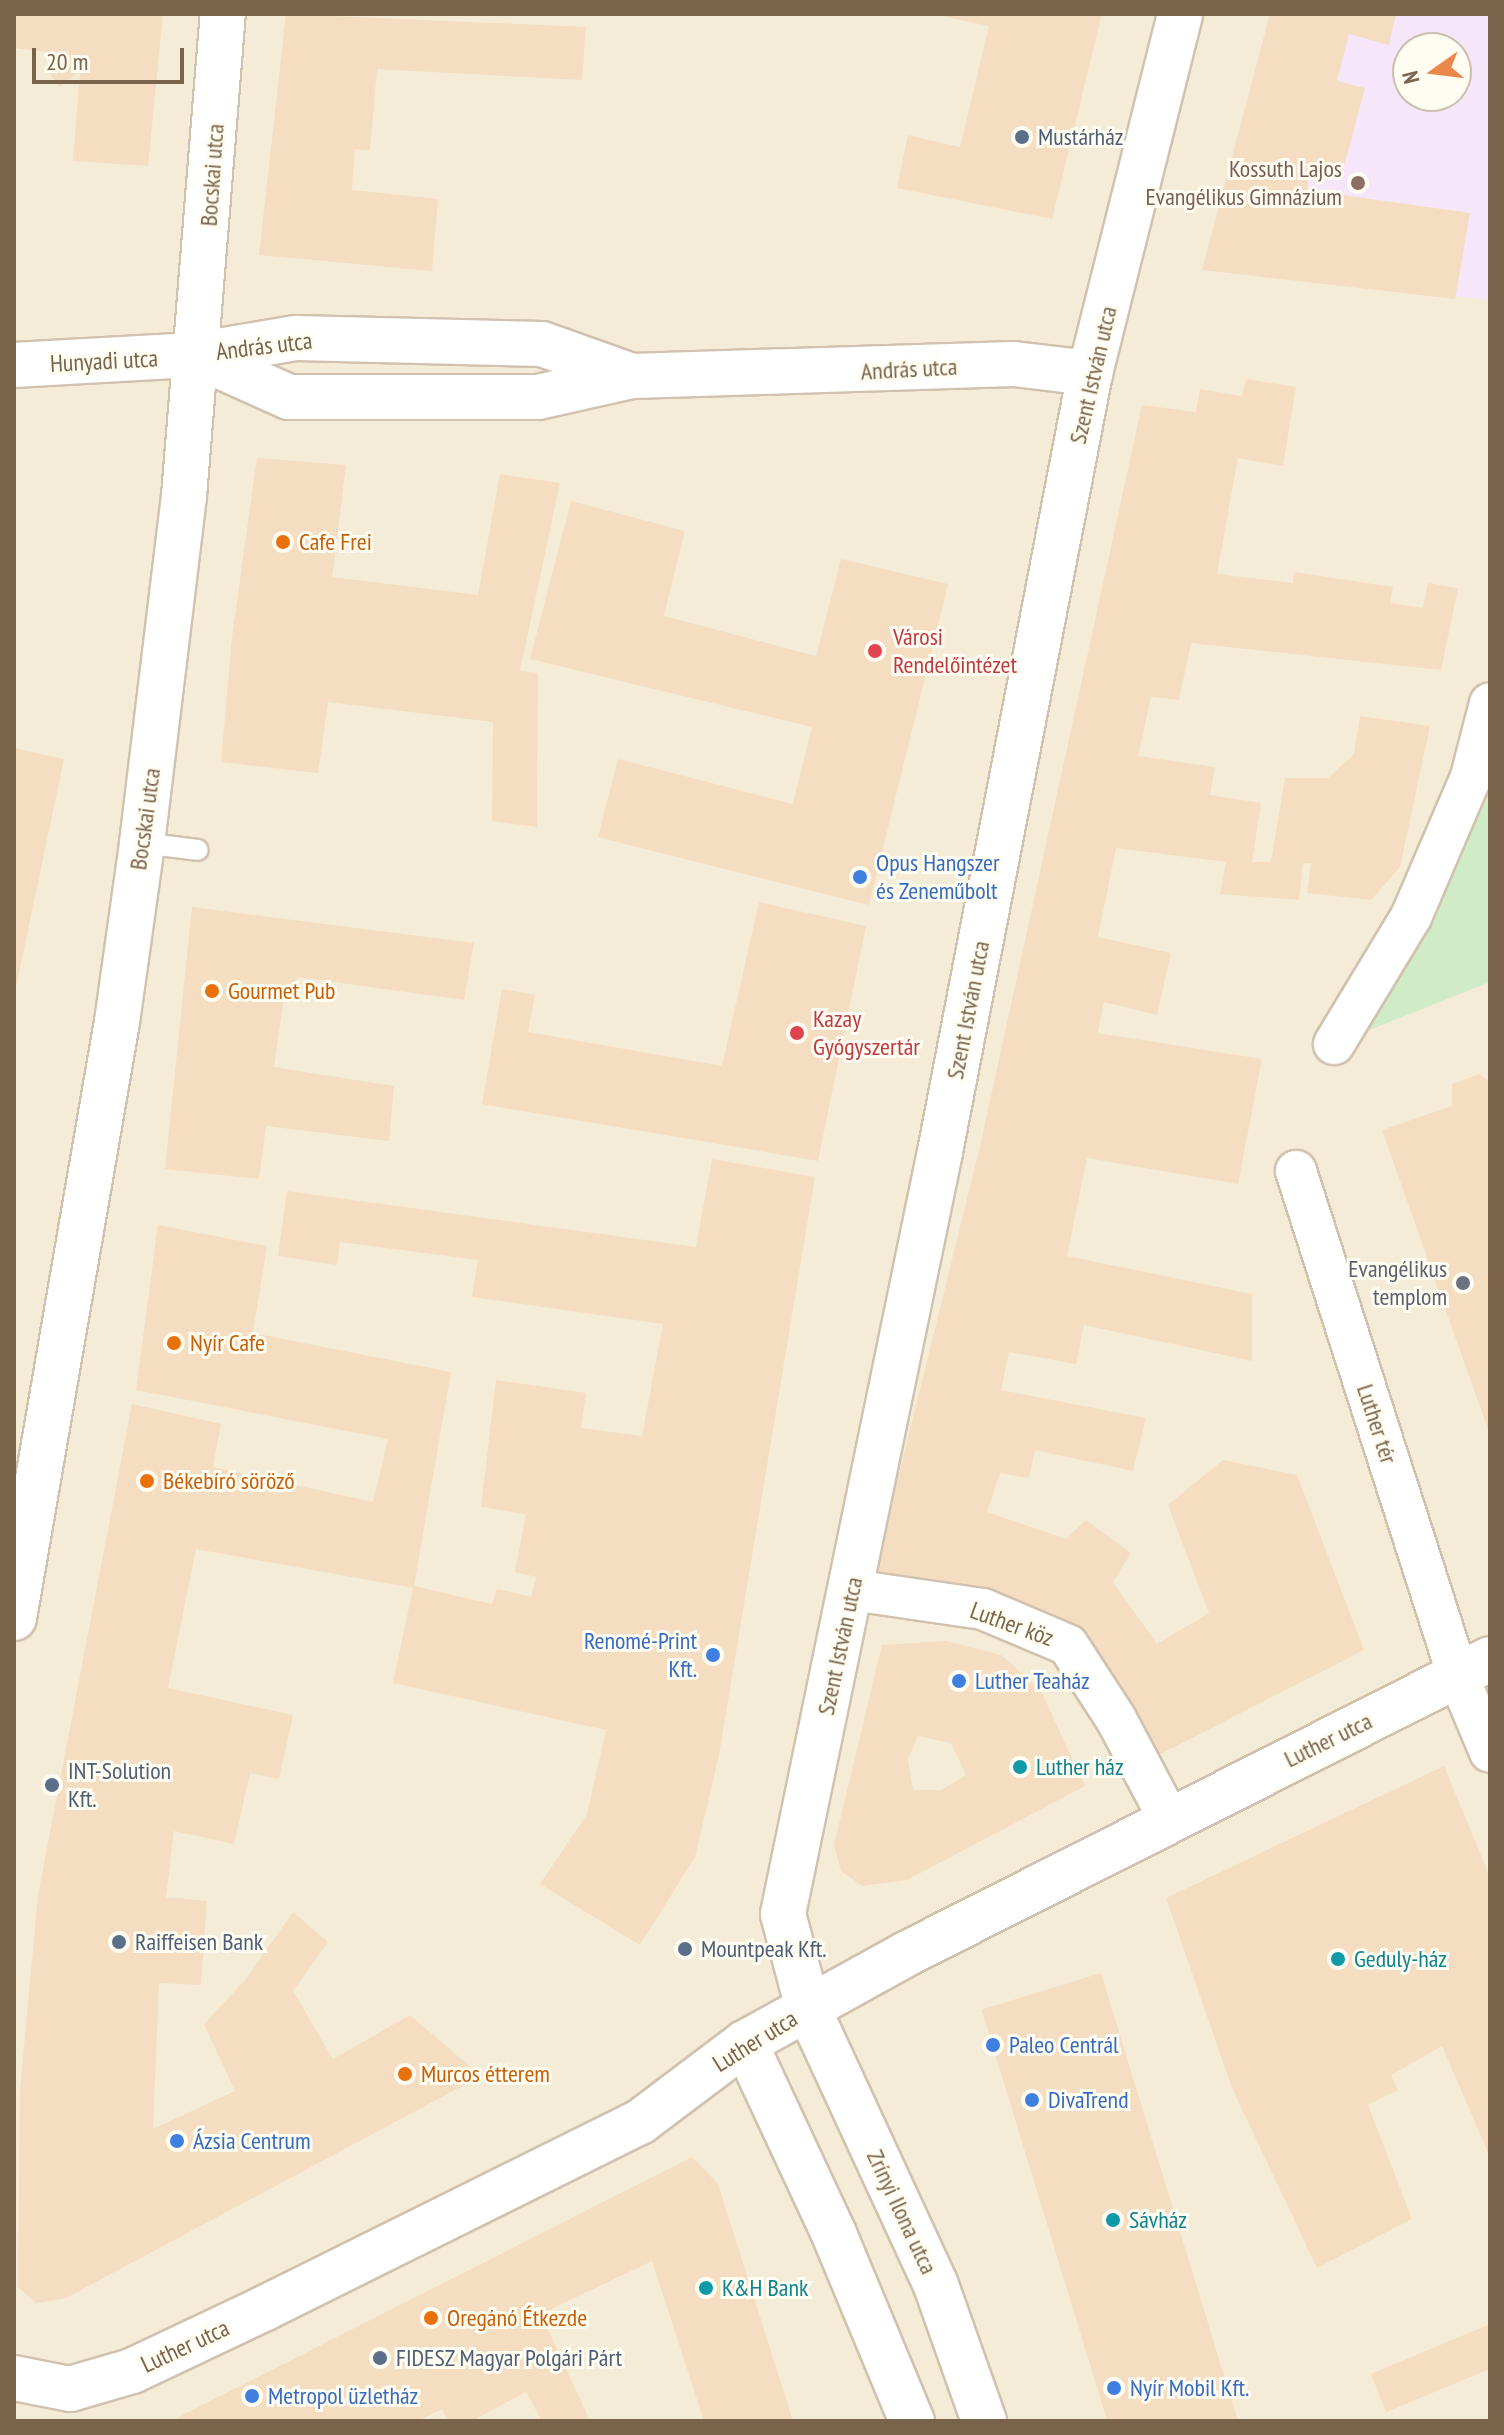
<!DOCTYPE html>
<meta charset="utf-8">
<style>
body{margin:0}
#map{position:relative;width:1504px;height:2435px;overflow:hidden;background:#fdf9ea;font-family:"PT Sans Narrow",sans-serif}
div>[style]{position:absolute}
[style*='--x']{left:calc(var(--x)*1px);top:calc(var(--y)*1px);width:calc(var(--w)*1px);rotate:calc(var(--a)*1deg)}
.residential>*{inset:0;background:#f5ecd8}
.education>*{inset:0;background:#f6e6fa}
.green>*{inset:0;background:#d0ecc7}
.building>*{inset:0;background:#f4ddc0;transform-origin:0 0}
.roads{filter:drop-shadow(2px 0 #d0c2ae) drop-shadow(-2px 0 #d0c2ae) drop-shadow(0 2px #d0c2ae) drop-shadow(0 -2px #d0c2ae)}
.service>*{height:20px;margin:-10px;padding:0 10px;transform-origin:10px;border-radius:10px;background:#fff}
.minor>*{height:40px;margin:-20px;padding:0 20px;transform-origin:20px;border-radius:20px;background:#fff}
.tertiary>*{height:44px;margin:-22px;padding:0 22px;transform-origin:22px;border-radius:22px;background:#fff}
.dots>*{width:22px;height:22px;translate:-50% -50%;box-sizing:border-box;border:4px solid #fffcf1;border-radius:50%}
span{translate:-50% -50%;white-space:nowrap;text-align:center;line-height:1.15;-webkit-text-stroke:6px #fffcf1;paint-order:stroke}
.service-label{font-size:24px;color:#4e5e75}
.left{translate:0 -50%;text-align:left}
.education-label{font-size:24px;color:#785e54}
.right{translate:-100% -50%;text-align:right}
.street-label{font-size:24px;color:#79634b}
.food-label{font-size:24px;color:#c56008}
.health-label{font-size:24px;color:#be3a42}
.shop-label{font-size:24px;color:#366cbe}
.worship-label{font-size:24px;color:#5b616d}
.culture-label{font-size:24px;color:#0d838f}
.frame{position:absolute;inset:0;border:16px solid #79634b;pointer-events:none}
.north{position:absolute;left:1392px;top:32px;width:80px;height:80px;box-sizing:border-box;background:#fffcf1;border:2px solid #c9bfaf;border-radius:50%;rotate:256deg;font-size:22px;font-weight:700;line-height:32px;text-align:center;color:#79634b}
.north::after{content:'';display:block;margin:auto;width:28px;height:36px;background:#ea884c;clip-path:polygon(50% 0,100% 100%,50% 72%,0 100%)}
.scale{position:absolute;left:32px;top:48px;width:152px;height:36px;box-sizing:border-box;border:4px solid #79634b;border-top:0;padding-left:10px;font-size:24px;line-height:28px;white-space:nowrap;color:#79634b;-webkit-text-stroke:6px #fffcf1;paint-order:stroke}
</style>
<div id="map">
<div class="residential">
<div style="clip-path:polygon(evenodd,14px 14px,1490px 14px,1490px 2421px,14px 2421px,14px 14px,1408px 48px,1456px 48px,1456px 96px,1408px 96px,1408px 48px)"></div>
</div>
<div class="education">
<div style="clip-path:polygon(evenodd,1270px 14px,1490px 14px,1490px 300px,1202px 270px,1270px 14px,1408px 48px,1456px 48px,1456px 96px,1408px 96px,1408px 48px)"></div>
</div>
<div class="green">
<div style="clip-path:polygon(1490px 703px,1490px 982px,1334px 1044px)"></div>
</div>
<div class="building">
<div style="clip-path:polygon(14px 14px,163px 14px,148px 166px,73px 161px,80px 72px,59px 87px,48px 70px,68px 55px,14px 48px)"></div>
<div style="clip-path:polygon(286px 14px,586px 27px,582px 80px,377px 69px,370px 150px,355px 149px,352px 190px,438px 199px,432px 271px,259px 255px)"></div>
<div style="clip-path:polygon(932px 14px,1102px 14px,1052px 219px,897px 188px,908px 135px,960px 147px,989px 26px)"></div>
<div style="clip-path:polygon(1270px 14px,1396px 14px,1389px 45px,1349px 34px,1337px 81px,1365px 88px,1342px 174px,1309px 171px,1307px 190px,1470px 213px,1455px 299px,1202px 270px)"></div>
<div style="clip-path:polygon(1246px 379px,1296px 387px,1283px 466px,1238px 458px,1217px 574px,1293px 583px,1294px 572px,1393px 587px,1390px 603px,1423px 608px,1428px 583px,1458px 588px,1441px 670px,1191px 643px,1179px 700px,1151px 697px,1138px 756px,1215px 767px,1210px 795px,1261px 803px,1252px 862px,1271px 862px,1285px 778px,1328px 778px,1354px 754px,1360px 716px,1430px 726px,1400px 867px,1371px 900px,1307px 893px,1311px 863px,1303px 863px,1299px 900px,1220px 894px,1226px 862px,1116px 848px,1098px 937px,1171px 953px,1157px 1015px,1104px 1002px,1098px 1033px,1262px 1059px,1238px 1184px,1087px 1158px,1067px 1256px,1252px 1294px,1252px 1361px,1084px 1325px,1076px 1364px,1009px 1352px,1001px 1390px,1146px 1418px,1133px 1471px,1035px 1450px,1029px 1478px,1000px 1473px,987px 1512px,1066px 1539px,1086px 1520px,1131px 1553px,1113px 1582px,1157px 1644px,1209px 1613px,1168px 1505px,1223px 1460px,1297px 1475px,1364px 1650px,1149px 1760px,1070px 1632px,873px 1580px,981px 1142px,1142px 405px,1196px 412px,1200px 389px,1242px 396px)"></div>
<div style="clip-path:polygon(257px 458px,346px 465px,332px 577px,478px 595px,500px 474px,560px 483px,520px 671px,538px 673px,537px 827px,492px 821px,493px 722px,328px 702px,318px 773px,221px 762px,232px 637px)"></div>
<div style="clip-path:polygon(571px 501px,685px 531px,664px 616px,816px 656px,841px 559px,948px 584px,869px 905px,598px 837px,618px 759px,793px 804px,812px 727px,530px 659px)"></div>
<div style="clip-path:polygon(14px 748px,64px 759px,15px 992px,14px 992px)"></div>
<div style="clip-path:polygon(759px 902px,866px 926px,818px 1161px,482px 1104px,502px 989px,535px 995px,528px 1032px,722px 1066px)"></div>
<div style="clip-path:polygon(192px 907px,474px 943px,464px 1000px,297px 977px,295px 991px,284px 998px,274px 1067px,394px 1086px,389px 1141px,266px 1126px,259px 1179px,165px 1169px)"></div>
<div style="clip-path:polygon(1480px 1074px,1490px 1082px,1490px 1435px,1382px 1130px,1452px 1106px,1452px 1084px)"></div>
<div style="clip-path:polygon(712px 1159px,815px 1177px,719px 1755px,695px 1857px,640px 1945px,540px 1884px,587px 1814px,606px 1730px,393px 1683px,413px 1588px,196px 1549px,168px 1688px,293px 1715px,279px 1779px,250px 1773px,234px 1844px,174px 1831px,166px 1897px,207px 1901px,201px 1985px,159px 1983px,153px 2129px,235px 2091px,204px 2024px,246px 1979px,293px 1912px,328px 1942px,293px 1991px,333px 2059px,410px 2015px,481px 2076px,66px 2298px,36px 2303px,18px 2287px,20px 2090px,38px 1895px,132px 1404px,221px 1424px,213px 1467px,373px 1502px,388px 1439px,136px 1390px,158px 1225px,267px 1246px,253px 1333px,451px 1372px,414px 1586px,492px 1604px,497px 1589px,531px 1597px,536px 1577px,515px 1572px,526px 1514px,481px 1507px,496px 1380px,586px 1393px,581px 1428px,642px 1436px,663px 1324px,472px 1297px,478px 1260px,340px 1242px,337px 1265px,278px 1256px,287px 1191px,696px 1247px)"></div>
<div style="clip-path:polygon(evenodd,946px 1641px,1001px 1655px,1040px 1689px,1085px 1786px,907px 1880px,862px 1886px,841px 1871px,834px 1845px,882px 1645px,946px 1641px,918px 1736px,951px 1743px,966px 1775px,941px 1790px,913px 1790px,908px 1759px,918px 1736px)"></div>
<div style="clip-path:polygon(1444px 1766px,1490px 1877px,1490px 2157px,1442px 2046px,1391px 2075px,1398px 2090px,1368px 2105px,1412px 2219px,1317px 2268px,1232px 2088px,1166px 1898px)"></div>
<div style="left:1101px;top:1973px;width:470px;height:125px;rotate:73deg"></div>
<div style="clip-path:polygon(692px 2157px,718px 2184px,793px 2421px,704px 2421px,652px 2261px,541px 2314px,590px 2421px,542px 2421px,526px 2392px,472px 2421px,449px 2421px,442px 2409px,417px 2421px,171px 2421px)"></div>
<div style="clip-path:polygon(1490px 2324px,1490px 2369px,1386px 2412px,1371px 2374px)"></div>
</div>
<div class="roads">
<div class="service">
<div style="--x:142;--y:843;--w:56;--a:7.1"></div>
</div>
<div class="minor">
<div style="--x:1334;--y:1044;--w:149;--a:-58.8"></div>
<div style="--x:1411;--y:917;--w:152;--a:-66.8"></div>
<div style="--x:1471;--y:777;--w:76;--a:-75.6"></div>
<div style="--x:1296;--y:1171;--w:530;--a:72.21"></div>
<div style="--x:1458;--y:1676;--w:82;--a:67.2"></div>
<div style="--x:852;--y:1590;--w:132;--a:8.3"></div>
<div style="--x:983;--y:1609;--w:92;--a:23"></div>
<div style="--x:1068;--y:1645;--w:88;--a:57"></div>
<div style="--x:1116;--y:1719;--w:113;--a:62.1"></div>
</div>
<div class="tertiary">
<div style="--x:195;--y:355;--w:103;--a:24.1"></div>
<div style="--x:289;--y:397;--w:249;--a:0"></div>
<div style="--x:538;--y:397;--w:96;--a:-12.6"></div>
<div style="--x:632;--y:376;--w:382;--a:-1.8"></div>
<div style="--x:1014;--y:364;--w:77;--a:6.8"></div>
<div style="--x:14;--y:365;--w:181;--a:-3.2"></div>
<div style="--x:195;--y:355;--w:102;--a:-9.6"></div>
<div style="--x:296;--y:338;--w:246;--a:1.4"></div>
<div style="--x:542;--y:344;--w:96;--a:19.6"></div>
<div style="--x:14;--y:1618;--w:605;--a:-80.2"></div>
<div style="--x:117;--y:1022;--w:181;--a:-82"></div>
<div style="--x:142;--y:843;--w:350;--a:-83.1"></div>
<div style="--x:184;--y:496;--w:484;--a:-85.4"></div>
<div style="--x:745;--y:2043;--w:211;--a:65"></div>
<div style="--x:834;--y:2234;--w:203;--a:67.4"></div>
<div style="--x:14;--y:2378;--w:57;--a:11.1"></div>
<div style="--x:70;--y:2389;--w:65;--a:-16.2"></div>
<div style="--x:132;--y:2371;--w:147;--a:-25.3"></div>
<div style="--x:265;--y:2308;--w:419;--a:-26.4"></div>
<div style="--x:640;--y:2122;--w:131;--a:-37"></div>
<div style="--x:745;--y:2043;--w:184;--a:-28.9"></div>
<div style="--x:906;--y:1954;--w:654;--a:-26.8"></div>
<div style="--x:984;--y:2421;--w:146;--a:-109.5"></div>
<div style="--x:935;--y:2283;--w:303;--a:-114.8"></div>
<div style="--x:808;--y:2008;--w:97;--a:-104.9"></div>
<div style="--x:783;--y:1914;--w:778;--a:-78.36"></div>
<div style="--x:940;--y:1152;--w:793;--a:-79.1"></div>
<div style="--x:1090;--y:373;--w:370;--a:-75.9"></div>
</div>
</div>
<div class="dots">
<div style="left:1022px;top:137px;background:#5c6f8a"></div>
<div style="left:1358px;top:183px;background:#8d6e63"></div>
<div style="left:283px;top:542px;background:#e8710a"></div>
<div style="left:875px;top:651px;background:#e0444e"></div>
<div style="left:860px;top:877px;background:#3f7fe0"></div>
<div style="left:212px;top:991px;background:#e8710a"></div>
<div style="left:797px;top:1033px;background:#e0444e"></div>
<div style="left:1463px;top:1283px;background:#6b7280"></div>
<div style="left:174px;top:1343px;background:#e8710a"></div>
<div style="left:147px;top:1481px;background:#e8710a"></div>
<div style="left:713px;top:1655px;background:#3f7fe0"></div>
<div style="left:959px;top:1681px;background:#3f7fe0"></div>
<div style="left:1020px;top:1767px;background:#0f9aa8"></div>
<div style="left:52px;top:1785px;background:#5c6f8a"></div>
<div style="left:119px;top:1942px;background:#5c6f8a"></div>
<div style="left:685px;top:1949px;background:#5c6f8a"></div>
<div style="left:1338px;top:1959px;background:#0f9aa8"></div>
<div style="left:993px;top:2045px;background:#3f7fe0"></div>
<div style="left:405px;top:2074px;background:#e8710a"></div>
<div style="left:1032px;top:2100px;background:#3f7fe0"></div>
<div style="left:177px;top:2141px;background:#3f7fe0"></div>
<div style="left:1113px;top:2220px;background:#0f9aa8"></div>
<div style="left:706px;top:2288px;background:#0f9aa8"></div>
<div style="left:431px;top:2318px;background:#e8710a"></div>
<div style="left:380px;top:2358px;background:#5c6f8a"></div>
<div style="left:1114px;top:2388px;background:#3f7fe0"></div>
<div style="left:252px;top:2396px;background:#3f7fe0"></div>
</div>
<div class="service-label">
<span class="left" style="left:1038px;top:137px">Mustárház</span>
<span class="left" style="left:68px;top:1785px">INT-Solution<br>Kft.</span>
<span class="left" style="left:135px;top:1942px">Raiffeisen Bank</span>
<span class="left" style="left:701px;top:1949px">Mountpeak Kft.</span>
<span class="left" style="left:396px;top:2358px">FIDESZ Magyar Polgári Párt</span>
</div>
<div class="education-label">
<span class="right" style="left:1342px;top:183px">Kossuth Lajos<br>Evangélikus Gimnázium</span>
</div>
<div class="street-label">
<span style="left:212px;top:175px;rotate:-86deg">Bocskai utca</span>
<span style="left:264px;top:346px;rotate:-7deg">András utca</span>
<span style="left:104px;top:361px;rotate:-3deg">Hunyadi utca</span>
<span style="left:909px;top:369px;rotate:-3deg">András utca</span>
<span style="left:1093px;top:375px;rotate:-77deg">Szent István utca</span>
<span style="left:145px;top:819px;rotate:-82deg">Bocskai utca</span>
<span style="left:968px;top:1010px;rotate:-79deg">Szent István utca</span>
<span style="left:1377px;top:1424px;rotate:72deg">Luther tér</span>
<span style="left:1012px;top:1624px;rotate:20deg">Luther köz</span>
<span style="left:840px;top:1646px;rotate:-78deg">Szent István utca</span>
<span style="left:1328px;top:1740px;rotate:-26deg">Luther utca</span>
<span style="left:755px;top:2041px;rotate:-32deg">Luther utca</span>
<span style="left:902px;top:2212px;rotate:65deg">Zrínyi Ilona utca</span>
<span style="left:185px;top:2346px;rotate:-25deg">Luther utca</span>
</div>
<div class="food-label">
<span class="left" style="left:299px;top:542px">Cafe Frei</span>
<span class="left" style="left:228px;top:991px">Gourmet Pub</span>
<span class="left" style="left:190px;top:1343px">Nyír Cafe</span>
<span class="left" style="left:163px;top:1481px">Békebíró söröző</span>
<span class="left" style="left:421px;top:2074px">Murcos étterem</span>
<span class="left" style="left:447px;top:2318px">Oregánó Étkezde</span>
</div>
<div class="health-label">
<span class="left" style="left:893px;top:651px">Városi<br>Rendelőintézet</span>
<span class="left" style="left:813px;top:1033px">Kazay<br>Gyógyszertár</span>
</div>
<div class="shop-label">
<span class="left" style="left:876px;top:877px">Opus Hangszer<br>és Zeneműbolt</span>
<span class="right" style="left:697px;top:1655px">Renomé-Print<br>Kft.</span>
<span class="left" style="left:975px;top:1681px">Luther Teaház</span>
<span class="left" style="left:1009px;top:2045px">Paleo Centrál</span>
<span class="left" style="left:1048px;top:2100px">DivaTrend</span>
<span class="left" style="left:193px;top:2141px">Ázsia Centrum</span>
<span class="left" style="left:1130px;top:2388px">Nyír Mobil Kft.</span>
<span class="left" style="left:268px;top:2396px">Metropol üzletház</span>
</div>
<div class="worship-label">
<span class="right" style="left:1447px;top:1283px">Evangélikus<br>templom</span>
</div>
<div class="culture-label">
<span class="left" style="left:1036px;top:1767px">Luther ház</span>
<span class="left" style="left:1354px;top:1959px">Geduly-ház</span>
<span class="left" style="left:1129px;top:2220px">Sávház</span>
<span class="left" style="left:722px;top:2288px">K&amp;H Bank</span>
</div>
<div class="frame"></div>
<div class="north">N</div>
<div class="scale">20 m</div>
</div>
